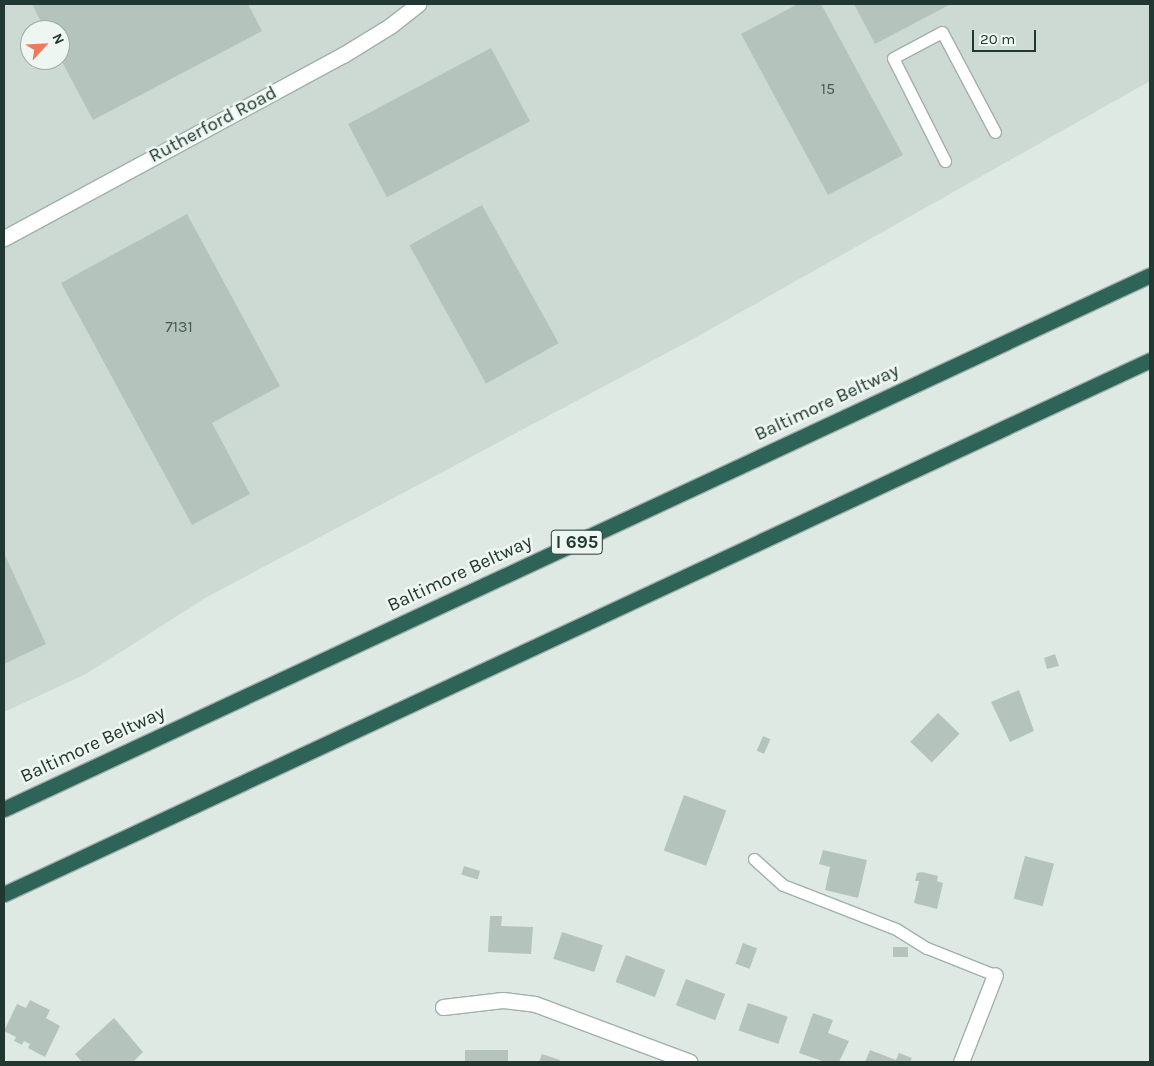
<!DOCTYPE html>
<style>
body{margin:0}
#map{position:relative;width:1154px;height:1066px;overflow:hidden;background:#dee9e4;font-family:Karla,sans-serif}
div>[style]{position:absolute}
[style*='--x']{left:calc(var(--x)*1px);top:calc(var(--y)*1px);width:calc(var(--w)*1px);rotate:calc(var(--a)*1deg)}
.built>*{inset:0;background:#cdd9d3}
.building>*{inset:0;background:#b4c4bd;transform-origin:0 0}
.roads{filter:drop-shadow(1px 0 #a1b0ab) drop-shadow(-1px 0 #a1b0ab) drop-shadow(0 1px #a1b0ab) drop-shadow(0 -1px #a1b0ab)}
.service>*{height:11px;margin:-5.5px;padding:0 5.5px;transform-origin:5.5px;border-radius:5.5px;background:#fff}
.minor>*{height:15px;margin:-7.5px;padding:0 7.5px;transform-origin:7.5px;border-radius:7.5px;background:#fff}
.motorway>*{height:15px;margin:-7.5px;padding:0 7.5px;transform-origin:7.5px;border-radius:7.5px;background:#2e6357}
span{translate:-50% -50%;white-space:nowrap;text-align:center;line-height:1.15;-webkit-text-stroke:5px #eef6f2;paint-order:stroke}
.number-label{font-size:16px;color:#455b54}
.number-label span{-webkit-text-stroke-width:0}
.shield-label span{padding:1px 4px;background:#eef6f2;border:1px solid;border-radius:4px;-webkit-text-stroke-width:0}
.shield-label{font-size:18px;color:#203831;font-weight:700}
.street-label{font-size:19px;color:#203831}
.frame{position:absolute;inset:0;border:5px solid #203831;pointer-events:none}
.north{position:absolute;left:20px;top:20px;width:50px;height:50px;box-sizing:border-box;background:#eef6f2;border:1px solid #9caaa5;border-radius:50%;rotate:65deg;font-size:14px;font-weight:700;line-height:20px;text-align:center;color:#203831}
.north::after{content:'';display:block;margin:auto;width:18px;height:22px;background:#ec7b5a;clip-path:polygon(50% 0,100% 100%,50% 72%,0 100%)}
.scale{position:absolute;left:972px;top:30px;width:64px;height:22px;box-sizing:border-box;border:2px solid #203831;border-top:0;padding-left:6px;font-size:15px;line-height:18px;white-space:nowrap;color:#203831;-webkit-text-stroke:4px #eef6f2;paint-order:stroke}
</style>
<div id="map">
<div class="built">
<div style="clip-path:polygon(evenodd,4px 4px,1150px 4px,1150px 81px,693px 339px,207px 597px,86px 674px,4px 712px,4px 4px,30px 30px,60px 30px,60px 60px,30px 60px,30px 30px)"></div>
</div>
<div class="building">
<div style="clip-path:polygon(36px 4px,248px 4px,262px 31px,93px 120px,60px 58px,60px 30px,45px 30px,33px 6px)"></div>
<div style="clip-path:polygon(798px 4px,821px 4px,903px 155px,828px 195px,741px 34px)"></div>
<div style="clip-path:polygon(854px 4px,951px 4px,875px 44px)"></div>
<div style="left:491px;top:48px;width:83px;height:162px;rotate:62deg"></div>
<div style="left:482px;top:205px;width:158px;height:83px;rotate:61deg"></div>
<div style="clip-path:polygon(187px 214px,280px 386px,212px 423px,250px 494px,192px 525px,61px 283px)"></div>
<div style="clip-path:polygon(4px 553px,46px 644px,4px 664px)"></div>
<div style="clip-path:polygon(1055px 654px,1059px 666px,1047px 669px,1044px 658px)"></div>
<div style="clip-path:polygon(1019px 690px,1034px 731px,1010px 742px,991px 702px)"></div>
<div style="left:938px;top:713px;width:30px;height:40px;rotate:44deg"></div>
<div style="left:763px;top:736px;width:8px;height:16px;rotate:23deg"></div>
<div style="left:684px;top:795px;width:45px;height:59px;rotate:20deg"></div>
<div style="clip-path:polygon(823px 850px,867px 860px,858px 898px,825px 890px,830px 867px,819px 864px)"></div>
<div style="left:1025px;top:856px;width:30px;height:44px;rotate:15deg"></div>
<div style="left:464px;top:866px;width:17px;height:9px;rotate:17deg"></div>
<div style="clip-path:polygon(922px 872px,938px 876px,937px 881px,943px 883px,937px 909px,914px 903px,919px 881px,915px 881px,917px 873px)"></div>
<div style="clip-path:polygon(490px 916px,502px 916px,501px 926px,533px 927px,531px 954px,488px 952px)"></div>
<div style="left:562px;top:932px;width:43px;height:28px;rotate:18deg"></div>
<div style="left:743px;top:943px;width:15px;height:22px;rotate:20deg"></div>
<div style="left:893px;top:947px;width:15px;height:10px"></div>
<div style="left:626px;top:955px;width:42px;height:29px;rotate:21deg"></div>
<div style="left:686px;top:979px;width:42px;height:28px;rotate:21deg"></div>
<div style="clip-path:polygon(30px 1000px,50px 1010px,46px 1018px,60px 1026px,45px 1057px,28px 1048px,30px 1044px,24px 1041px,22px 1045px,14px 1041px,16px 1037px,4px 1031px,17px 1004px,26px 1008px)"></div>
<div style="left:748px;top:1003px;width:42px;height:29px;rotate:19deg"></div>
<div style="clip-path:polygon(813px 1013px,833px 1020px,828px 1033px,849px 1041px,839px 1062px,825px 1062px,799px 1053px)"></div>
<div style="clip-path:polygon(114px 1018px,143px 1052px,133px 1062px,82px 1062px,75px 1054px)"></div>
<div style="left:465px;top:1050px;width:43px;height:12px"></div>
<div style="clip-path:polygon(870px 1050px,896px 1060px,899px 1053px,912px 1058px,910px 1062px,865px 1062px)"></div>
<div style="clip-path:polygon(542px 1054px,560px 1060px,559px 1062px,539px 1062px)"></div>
</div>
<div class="roads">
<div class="service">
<div style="--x:945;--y:161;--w:115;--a:-116.8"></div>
<div style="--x:893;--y:58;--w:55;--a:-28"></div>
<div style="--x:942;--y:32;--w:113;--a:62.1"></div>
<div style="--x:754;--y:859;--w:39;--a:42"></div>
<div style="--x:783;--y:885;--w:121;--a:21.3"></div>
<div style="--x:896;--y:929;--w:36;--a:32"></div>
<div style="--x:927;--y:948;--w:73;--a:21.7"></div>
</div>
<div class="minor">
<div style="--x:4;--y:238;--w:385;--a:-28.4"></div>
<div style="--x:343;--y:55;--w:55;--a:-31.7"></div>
<div style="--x:390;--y:26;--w:36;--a:-38"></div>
<div style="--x:443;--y:1007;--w:60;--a:-6.7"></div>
<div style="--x:503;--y:1000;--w:32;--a:7"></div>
<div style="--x:535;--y:1004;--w:165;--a:20.5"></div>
<div style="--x:961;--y:1062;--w:93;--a:-68.7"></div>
</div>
<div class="motorway">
<div style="--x:4;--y:809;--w:1264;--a:-24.98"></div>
<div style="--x:4;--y:894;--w:1264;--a:-24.98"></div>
</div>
</div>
<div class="number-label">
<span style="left:828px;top:89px">15</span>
<span style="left:179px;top:327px">7131</span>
</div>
<div class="shield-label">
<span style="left:577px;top:542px">I 695</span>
</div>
<div class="street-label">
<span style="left:213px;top:125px;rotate:-28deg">Rutherford Road</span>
<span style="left:827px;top:403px;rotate:-25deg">Baltimore Beltway</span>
<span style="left:460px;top:574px;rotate:-25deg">Baltimore Beltway</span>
<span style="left:93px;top:745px;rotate:-25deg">Baltimore Beltway</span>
</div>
<div class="frame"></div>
<div class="north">N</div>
<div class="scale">20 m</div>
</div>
